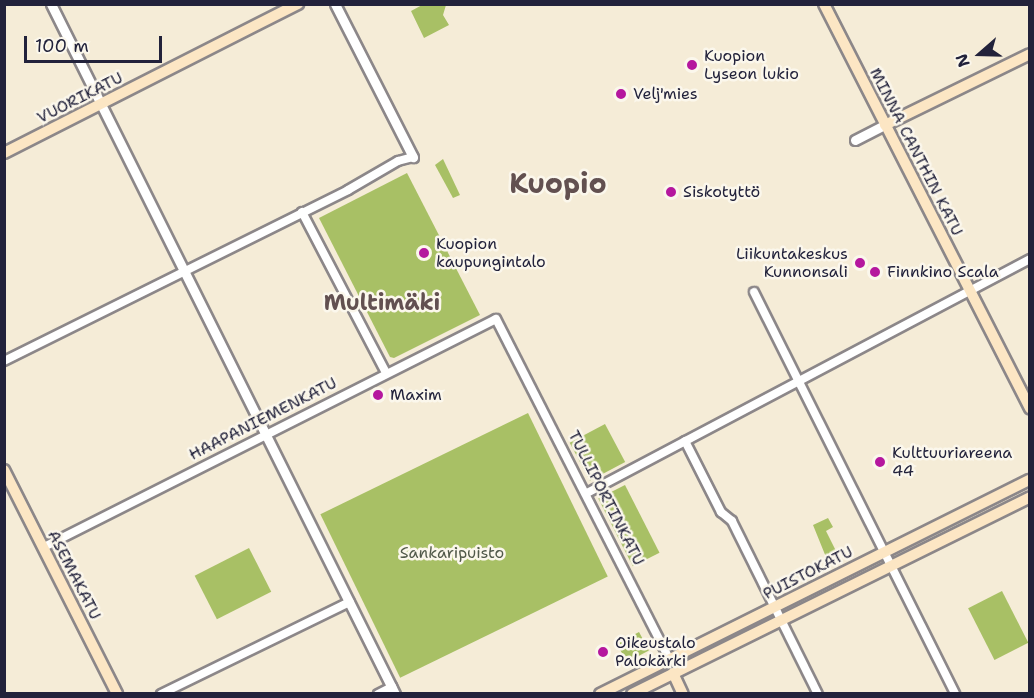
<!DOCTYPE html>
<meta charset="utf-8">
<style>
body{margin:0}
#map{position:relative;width:1034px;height:698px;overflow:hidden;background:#f5ecd7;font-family:"Shantell Sans",sans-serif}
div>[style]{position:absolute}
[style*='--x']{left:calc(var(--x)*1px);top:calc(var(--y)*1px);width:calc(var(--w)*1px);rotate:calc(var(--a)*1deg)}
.green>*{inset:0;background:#a8c065;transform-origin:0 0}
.roads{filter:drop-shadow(2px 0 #8c8789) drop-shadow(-2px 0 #8c8789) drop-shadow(0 2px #8c8789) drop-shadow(0 -2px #8c8789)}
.minor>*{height:8px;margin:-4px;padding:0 4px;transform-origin:4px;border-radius:4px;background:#fff}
.tertiary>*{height:9px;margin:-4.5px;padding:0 4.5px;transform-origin:4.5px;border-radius:4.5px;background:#fff}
.secondary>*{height:10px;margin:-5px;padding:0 5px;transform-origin:5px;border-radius:5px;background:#fce6c4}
.dots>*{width:16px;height:16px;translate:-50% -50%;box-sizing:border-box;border:3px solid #fbf7ec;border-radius:50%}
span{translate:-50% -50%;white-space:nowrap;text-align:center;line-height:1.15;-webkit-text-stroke:5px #fbf7ec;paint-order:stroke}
.poi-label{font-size:16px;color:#22223b}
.left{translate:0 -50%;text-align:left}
.right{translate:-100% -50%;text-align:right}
.street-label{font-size:16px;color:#22223b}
.park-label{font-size:16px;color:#51594a}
.district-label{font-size:22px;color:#625050;font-weight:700}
.town-label{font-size:28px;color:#625050;font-weight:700}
.frame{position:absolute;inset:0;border:6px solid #22223b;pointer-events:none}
.north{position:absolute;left:950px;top:24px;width:60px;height:60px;-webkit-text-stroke:4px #fbf7ec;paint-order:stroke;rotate:250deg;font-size:16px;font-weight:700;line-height:24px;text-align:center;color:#22223b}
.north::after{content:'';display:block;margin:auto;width:21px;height:27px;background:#22223b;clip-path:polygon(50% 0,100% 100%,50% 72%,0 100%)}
.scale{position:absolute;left:24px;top:36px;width:138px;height:27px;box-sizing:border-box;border:3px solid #22223b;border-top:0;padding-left:8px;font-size:18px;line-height:21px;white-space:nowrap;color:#22223b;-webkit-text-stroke:4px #fbf7ec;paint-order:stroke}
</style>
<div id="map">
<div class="green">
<div style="clip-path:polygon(424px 4px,446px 5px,443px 15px,449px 25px,424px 38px,411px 11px)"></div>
<div style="clip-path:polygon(443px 159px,460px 195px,453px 198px,435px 165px)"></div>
<div style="clip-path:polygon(407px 173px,480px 315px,394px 358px,390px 357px,319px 218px)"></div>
<div style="left:528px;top:413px;width:182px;height:231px;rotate:64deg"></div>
<div style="left:605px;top:424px;width:43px;height:40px;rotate:62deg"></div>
<div style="left:625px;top:485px;width:76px;height:30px;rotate:63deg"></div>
<div style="clip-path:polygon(828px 518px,833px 527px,826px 531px,839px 557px,828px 562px,813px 525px)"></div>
<div style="left:249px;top:548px;width:49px;height:61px;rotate:63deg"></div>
<div style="left:1002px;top:591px;width:58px;height:38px;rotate:63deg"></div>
<div style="left:639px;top:632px;width:21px;height:25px;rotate:62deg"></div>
</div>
<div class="roads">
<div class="minor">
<div style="--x:302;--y:212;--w:182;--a:62.4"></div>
<div style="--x:754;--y:292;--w:449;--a:63.4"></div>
<div style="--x:4;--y:361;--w:384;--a:-26.4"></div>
<div style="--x:348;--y:190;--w:58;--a:-30.1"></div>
<div style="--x:398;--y:161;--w:16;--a:-15"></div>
<div style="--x:685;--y:441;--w:80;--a:63.1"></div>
<div style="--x:721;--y:512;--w:14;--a:39"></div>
<div style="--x:732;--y:521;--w:193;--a:63.6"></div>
<div style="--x:587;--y:493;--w:501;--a:-27.84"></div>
<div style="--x:44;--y:547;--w:506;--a:-26.77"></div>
<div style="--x:496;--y:319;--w:381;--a:63"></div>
<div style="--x:161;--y:694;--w:210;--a:-26"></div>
<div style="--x:378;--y:694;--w:16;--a:-27"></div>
</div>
<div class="tertiary">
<div style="--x:51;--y:4;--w:771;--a:63.5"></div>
<div style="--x:335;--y:4;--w:172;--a:63"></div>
<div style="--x:855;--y:140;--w:34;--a:-27"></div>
</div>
<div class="secondary">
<div style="--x:824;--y:4;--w:454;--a:63"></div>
<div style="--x:885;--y:125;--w:161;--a:-26.1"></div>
<div style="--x:4;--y:153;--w:330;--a:-26.9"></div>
<div style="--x:4;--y:470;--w:251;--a:63.2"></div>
<div style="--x:673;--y:673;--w:23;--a:65"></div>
<div style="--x:600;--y:694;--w:480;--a:-26.5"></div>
<div style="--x:632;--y:694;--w:444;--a:-26.3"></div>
</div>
</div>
<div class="dots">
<div style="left:692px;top:65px;background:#b5179e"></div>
<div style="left:621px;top:94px;background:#b5179e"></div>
<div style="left:671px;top:192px;background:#b5179e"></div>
<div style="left:424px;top:253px;background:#b5179e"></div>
<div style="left:860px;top:263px;background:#b5179e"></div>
<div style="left:875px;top:272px;background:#b5179e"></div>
<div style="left:378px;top:395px;background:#b5179e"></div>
<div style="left:880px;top:462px;background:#b5179e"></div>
<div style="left:603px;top:652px;background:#b5179e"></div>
</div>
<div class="poi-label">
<span class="left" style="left:704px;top:65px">Kuopion<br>Lyseon lukio</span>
<span class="left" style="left:633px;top:94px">Velj'mies</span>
<span class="left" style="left:683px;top:192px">Siskotyttö</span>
<span class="left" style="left:436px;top:253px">Kuopion<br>kaupungintalo</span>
<span class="right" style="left:848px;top:263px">Liikuntakeskus<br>Kunnonsali</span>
<span class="left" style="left:887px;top:272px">Finnkino Scala</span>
<span class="left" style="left:390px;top:395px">Maxim</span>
<span class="left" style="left:892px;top:462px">Kulttuuriareena<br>44</span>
<span class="left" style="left:615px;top:652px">Oikeustalo<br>Palokärki</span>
</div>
<div class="street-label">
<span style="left:80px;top:98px;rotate:-27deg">VUORIKATU</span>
<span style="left:916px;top:152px;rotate:63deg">MINNA CANTHIN KATU</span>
<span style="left:263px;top:419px;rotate:-27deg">HAAPANIEMENKATU</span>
<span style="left:606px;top:498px;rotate:63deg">TULLIPORTINKATU</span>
<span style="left:808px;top:573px;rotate:-27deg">PUISTOKATU</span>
<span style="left:74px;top:575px;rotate:63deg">ASEMAKATU</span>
</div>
<div class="park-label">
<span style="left:452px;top:553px">Sankaripuisto</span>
</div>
<div class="district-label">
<span style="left:382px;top:303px">Multimäki</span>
</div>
<div class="town-label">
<span style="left:558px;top:183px">Kuopio</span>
</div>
<div class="frame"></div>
<div class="north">N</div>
<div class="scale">100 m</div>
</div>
